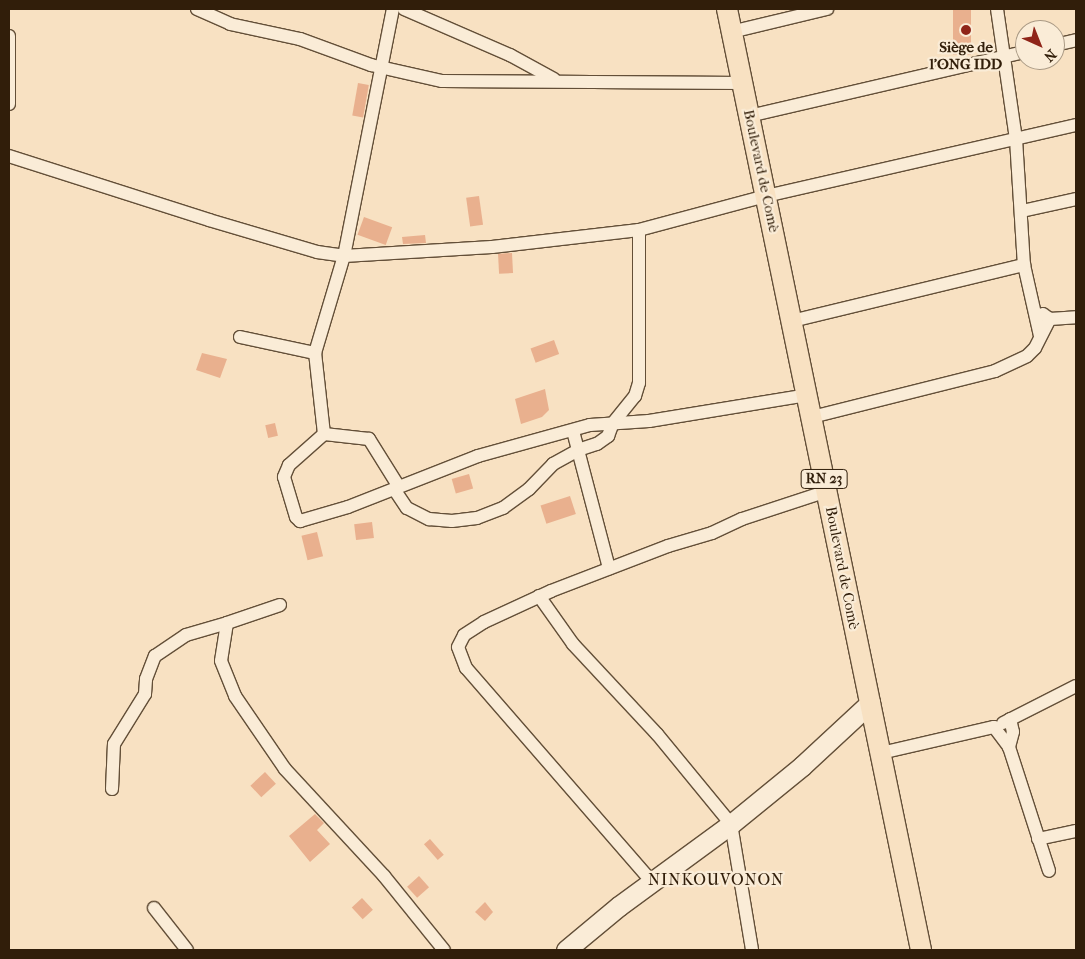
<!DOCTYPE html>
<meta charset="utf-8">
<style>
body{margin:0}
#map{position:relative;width:1085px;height:959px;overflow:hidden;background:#f8e1c2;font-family:"IM FELL French Canon",serif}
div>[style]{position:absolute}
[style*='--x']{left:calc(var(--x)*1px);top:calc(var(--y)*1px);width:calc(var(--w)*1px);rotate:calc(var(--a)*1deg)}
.building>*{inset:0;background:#e9b08e;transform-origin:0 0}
.roads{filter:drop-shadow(1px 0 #634f38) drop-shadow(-1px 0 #634f38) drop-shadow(0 1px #634f38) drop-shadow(0 -1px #634f38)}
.street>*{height:12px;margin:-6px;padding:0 6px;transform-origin:6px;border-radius:6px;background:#faecd7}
.secondary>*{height:19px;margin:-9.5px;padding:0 9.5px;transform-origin:9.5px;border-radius:9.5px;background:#faecd7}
.primary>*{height:20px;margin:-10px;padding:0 10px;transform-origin:10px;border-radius:10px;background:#f8e1c2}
.dots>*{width:14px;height:14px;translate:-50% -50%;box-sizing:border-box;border:2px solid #faecd7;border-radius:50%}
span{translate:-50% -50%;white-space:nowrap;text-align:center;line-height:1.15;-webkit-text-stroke:4.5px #faecd7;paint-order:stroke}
.shield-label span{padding:1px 4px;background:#faecd7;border:1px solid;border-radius:4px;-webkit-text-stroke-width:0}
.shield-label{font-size:14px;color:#311e0a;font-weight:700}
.poi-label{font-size:15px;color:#311e0a;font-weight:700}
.street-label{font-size:15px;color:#311e0a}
.neighbourhood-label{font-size:16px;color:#311e0a;letter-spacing:1px}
.frame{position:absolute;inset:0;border:10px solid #311e0a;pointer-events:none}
.north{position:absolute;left:1015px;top:20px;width:50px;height:50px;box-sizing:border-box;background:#faecd7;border:1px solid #aa9a85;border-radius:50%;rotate:136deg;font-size:14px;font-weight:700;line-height:20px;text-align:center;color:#311e0a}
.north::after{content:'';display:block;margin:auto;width:18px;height:22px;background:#8f2418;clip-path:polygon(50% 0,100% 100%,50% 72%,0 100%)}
</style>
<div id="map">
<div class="building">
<div style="left:953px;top:9px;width:18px;height:46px"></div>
<div style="left:358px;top:83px;width:11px;height:33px;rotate:10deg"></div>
<div style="left:479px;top:196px;width:29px;height:13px;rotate:82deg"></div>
<div style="left:364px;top:217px;width:30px;height:19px;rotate:20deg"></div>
<div style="clip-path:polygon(425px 235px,426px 243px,403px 244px,402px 237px)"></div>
<div style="left:512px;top:253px;width:20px;height:14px;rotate:87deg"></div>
<div style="left:554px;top:340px;width:15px;height:25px;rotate:70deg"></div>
<div style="clip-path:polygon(202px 353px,227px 359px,220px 378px,196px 370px)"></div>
<div style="clip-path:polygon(545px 389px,549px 410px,542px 417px,521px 424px,515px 399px)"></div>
<div style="left:275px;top:423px;width:13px;height:10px;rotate:77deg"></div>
<div style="left:469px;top:474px;width:15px;height:18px;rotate:74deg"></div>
<div style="left:570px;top:496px;width:19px;height:31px;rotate:72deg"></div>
<div style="left:372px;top:522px;width:16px;height:18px;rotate:83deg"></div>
<div style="left:317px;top:532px;width:25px;height:16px;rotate:76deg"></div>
<div style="left:265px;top:772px;width:16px;height:20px;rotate:47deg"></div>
<div style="clip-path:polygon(315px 814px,324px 823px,317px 830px,330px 844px,310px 862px,289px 836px)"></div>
<div style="left:430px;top:839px;width:21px;height:8px;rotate:49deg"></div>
<div style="left:419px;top:876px;width:15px;height:16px;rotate:48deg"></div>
<div style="left:362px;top:898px;width:16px;height:14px;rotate:47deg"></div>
<div style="clip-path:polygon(485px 902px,493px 912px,485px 921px,475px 912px)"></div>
</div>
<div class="roads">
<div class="street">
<div style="--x:197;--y:9;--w:36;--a:24"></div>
<div style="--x:230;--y:24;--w:72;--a:12.1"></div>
<div style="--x:300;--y:39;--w:76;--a:20.1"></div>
<div style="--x:371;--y:65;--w:73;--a:12.7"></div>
<div style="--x:442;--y:81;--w:300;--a:0.4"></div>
<div style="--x:404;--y:9;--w:116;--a:23.5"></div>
<div style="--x:510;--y:55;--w:50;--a:28.6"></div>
<div style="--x:997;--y:9;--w:131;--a:81.7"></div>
<div style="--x:1016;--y:139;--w:126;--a:86.4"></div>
<div style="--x:1024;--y:265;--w:73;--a:77.3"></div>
<div style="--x:731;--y:32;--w:99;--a:-13.5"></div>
<div style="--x:9;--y:36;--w:68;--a:90"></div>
<div style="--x:1055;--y:45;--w:22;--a:-13"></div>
<div style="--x:749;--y:116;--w:283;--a:-13.1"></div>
<div style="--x:9;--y:156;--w:210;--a:17.7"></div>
<div style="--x:209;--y:220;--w:113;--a:16.5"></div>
<div style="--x:317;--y:252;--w:27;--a:8"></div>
<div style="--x:344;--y:256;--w:148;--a:-3.5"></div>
<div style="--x:492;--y:247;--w:148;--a:-6.6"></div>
<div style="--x:639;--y:230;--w:131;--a:-15"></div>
<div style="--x:766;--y:196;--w:318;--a:-12.9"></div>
<div style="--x:1022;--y:211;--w:55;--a:-12.5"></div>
<div style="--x:1043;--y:314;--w:9;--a:36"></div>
<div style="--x:1050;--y:319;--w:26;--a:-4"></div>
<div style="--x:792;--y:321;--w:239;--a:-13.6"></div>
<div style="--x:240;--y:337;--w:77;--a:12"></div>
<div style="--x:812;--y:417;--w:189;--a:-14.1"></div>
<div style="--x:995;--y:371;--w:35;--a:-25"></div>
<div style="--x:1027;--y:356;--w:11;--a:-45"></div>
<div style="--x:1035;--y:348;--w:33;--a:-63"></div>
<div style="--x:573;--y:431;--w:142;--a:75.3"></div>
<div style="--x:324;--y:434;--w:81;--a:-96.3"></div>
<div style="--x:315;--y:353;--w:101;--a:-73.4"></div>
<div style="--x:344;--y:256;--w:252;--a:-78.8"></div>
<div style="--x:399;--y:487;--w:57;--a:-122"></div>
<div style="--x:369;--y:439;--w:45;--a:-173.7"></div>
<div style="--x:324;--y:434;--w:47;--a:138.5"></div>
<div style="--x:289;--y:465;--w:13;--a:113"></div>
<div style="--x:284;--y:477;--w:42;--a:73.3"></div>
<div style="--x:296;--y:517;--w:6;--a:45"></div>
<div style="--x:300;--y:521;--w:50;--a:-16.3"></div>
<div style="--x:348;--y:507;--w:140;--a:-21.4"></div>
<div style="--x:478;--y:456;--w:116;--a:-15.5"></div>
<div style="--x:590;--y:425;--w:59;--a:-3.9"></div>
<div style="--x:649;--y:421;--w:160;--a:-9.3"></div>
<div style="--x:394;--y:489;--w:23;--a:56"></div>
<div style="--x:407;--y:508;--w:25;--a:27"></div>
<div style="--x:429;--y:519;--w:23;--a:5"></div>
<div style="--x:452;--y:521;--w:25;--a:-7"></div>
<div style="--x:477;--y:518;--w:28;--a:-21"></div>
<div style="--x:503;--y:508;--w:32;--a:-36"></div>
<div style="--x:529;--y:489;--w:35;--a:-46"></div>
<div style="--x:553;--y:464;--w:29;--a:-29"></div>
<div style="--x:578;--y:450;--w:20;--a:-18"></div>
<div style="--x:597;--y:444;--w:14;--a:-36"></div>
<div style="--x:608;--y:436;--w:14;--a:-69"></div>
<div style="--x:613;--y:423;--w:35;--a:-51"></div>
<div style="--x:635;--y:396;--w:14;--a:-73"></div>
<div style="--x:639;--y:383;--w:153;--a:-90"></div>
<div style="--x:539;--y:596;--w:59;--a:54.7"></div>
<div style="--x:573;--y:644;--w:123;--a:47"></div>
<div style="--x:657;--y:734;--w:117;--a:50.6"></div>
<div style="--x:731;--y:824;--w:128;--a:80.5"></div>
<div style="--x:227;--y:623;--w:56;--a:-18.8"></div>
<div style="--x:1010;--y:719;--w:13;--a:77"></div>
<div style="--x:1013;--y:732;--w:16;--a:105"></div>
<div style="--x:1009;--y:747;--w:130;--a:72.1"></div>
<div style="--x:1003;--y:723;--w:82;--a:-26.9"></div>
<div style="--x:881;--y:753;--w:116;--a:-13"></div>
<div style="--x:994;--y:727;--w:25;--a:53"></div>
<div style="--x:112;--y:789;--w:45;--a:-87.5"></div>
<div style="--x:114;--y:744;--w:59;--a:-58.2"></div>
<div style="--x:145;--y:694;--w:15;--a:-86"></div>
<div style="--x:146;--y:679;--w:25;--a:-69"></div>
<div style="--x:155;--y:656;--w:37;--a:-34"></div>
<div style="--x:186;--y:635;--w:43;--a:-16.3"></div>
<div style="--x:227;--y:623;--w:38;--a:99"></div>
<div style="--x:221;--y:661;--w:38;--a:68"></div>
<div style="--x:235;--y:696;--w:88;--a:55.6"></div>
<div style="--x:285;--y:769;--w:146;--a:47.2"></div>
<div style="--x:384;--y:876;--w:95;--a:51"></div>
<div style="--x:1038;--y:839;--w:39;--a:-12"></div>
<div style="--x:653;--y:883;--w:285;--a:-131"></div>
<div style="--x:466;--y:668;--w:22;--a:-111"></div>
<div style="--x:458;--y:647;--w:13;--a:-63"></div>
<div style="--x:464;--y:635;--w:24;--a:-33"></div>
<div style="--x:484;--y:622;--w:74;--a:-24.8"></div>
<div style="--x:551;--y:591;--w:125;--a:-21"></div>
<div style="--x:668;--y:546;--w:46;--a:-16.5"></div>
<div style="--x:712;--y:533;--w:33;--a:-25"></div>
<div style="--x:742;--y:519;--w:89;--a:-18.2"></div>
<div style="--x:154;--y:908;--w:53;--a:51.8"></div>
</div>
<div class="secondary">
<div style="--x:566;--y:950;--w:69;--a:-39.7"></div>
<div style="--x:619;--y:906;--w:139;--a:-36.2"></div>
<div style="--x:731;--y:824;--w:92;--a:-39.2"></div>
<div style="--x:802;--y:766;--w:93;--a:-42.8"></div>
</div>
<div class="primary">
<div style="--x:727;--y:9;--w:961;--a:78.35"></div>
</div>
</div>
<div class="dots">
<div style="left:966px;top:30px;background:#8f2418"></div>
</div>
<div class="shield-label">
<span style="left:824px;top:479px">RN 23</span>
</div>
<div class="poi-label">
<span style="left:966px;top:56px">Siège de<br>l'ONG IDD</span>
</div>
<div class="street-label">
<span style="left:761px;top:171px;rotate:78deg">Boulevard de Comè</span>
<span style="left:842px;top:568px;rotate:79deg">Boulevard de Comè</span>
</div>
<div class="neighbourhood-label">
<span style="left:716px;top:880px">NINKOUVONON</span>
</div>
<div class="frame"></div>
<div class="north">N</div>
</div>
